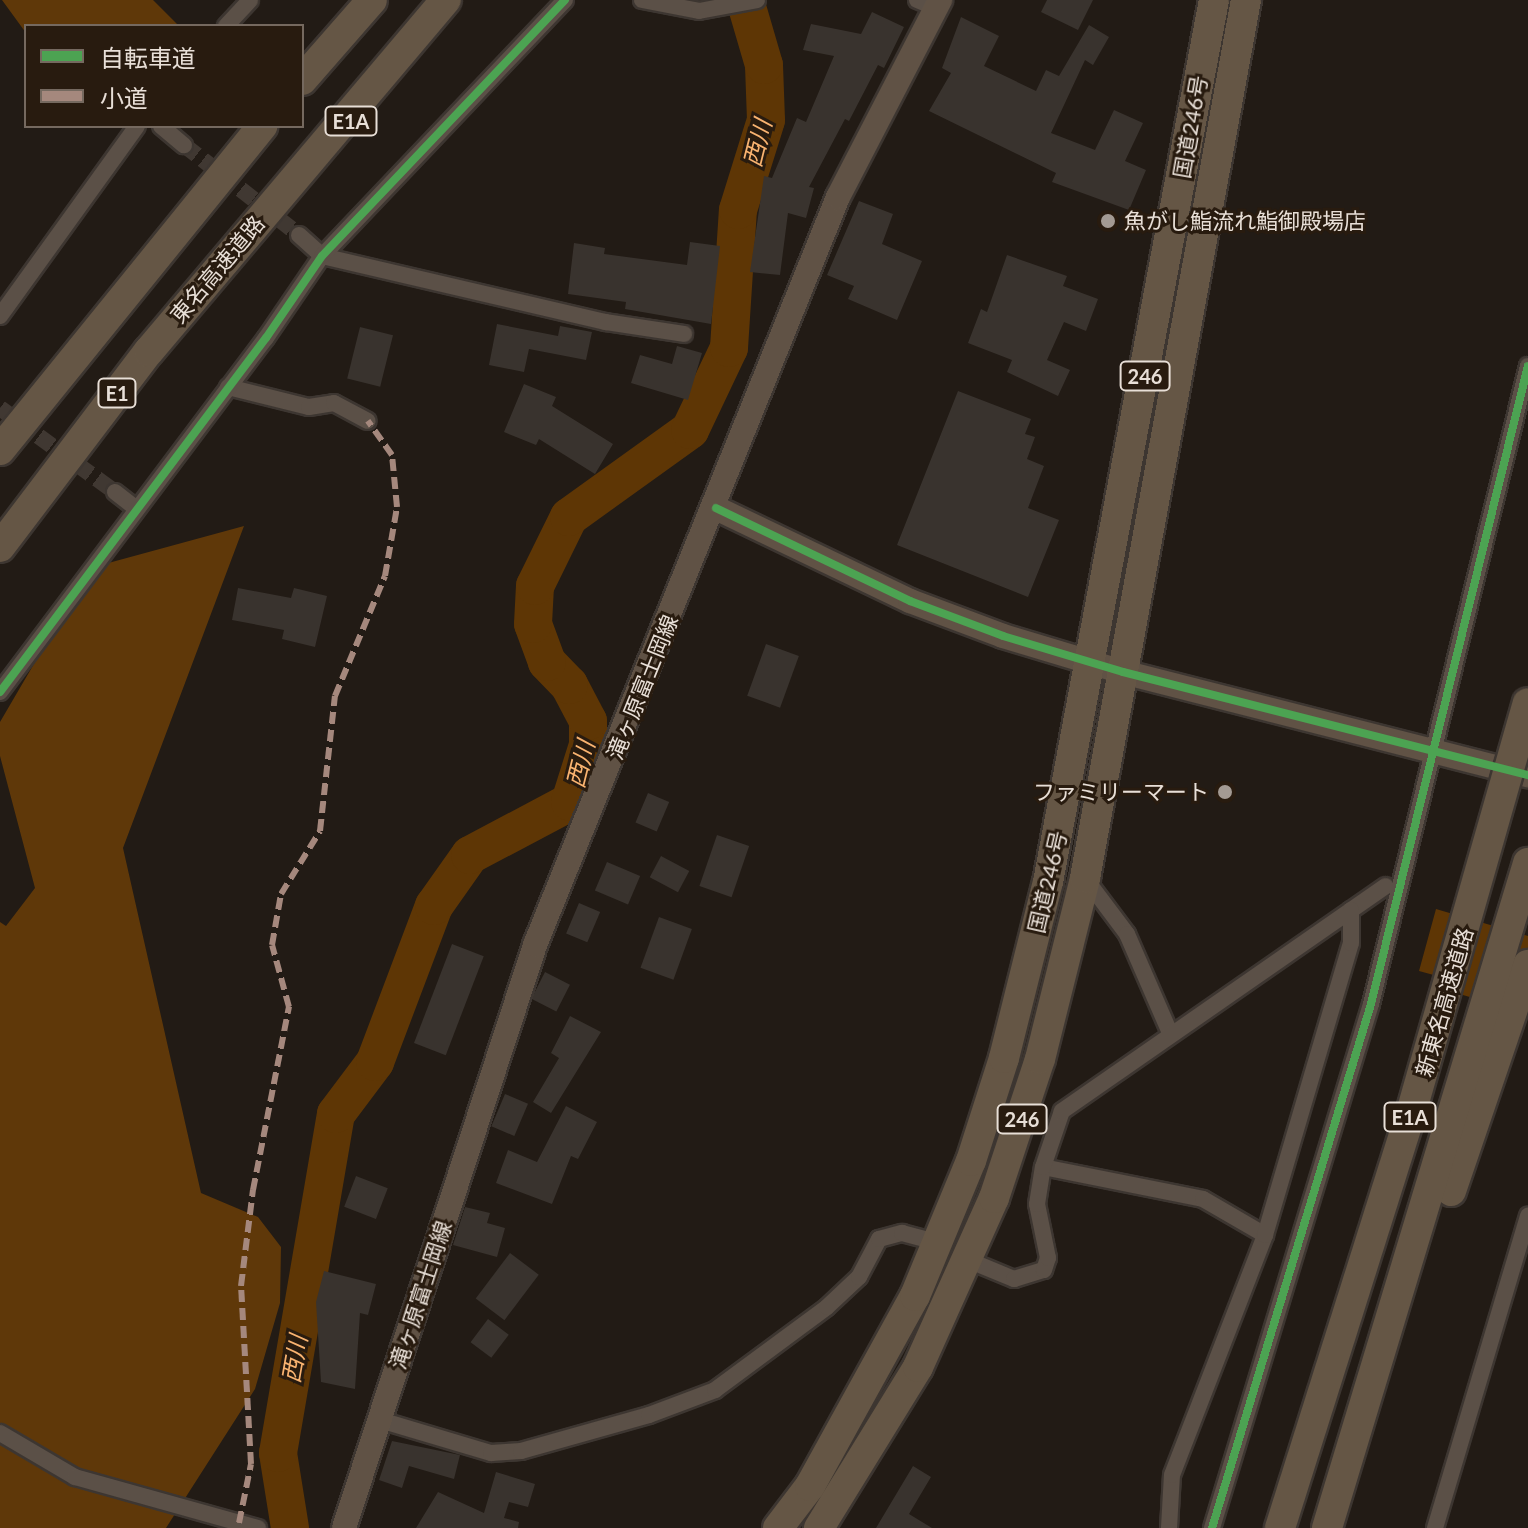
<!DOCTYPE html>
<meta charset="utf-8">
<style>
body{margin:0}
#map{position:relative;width:1528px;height:1528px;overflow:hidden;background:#221b15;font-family:Lato,"Noto Sans JP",sans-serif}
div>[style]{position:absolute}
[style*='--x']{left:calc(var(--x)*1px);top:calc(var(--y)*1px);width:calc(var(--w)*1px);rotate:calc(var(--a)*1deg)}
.forest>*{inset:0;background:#5f3809}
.water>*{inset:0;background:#5e3605}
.river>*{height:38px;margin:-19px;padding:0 19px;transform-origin:19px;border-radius:19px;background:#5e3605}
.building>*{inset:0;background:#39332e;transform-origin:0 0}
.street-tunnel>*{height:16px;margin-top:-8px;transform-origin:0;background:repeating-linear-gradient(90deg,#403832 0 16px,transparent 0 24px)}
.roads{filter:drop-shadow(2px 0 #3d3631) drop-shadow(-2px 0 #3d3631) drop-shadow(0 2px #3d3631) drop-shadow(0 -2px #3d3631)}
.street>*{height:16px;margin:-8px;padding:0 8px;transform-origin:8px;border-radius:8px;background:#5b5047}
.secondary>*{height:24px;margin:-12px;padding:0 12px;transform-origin:12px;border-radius:12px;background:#605245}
.highway>*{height:30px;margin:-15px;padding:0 15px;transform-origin:15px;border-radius:15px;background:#655645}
.bridges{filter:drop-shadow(2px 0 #3d3631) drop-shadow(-2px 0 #3d3631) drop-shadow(0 2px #3d3631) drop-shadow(0 -2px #3d3631)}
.highway-bridge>*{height:30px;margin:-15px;padding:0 15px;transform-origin:15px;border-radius:15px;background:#655645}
.quiet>*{height:6px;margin-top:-3px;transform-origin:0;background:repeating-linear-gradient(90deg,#a5887d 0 12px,transparent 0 18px)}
.cycleway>*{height:8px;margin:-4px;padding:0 4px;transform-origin:4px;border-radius:4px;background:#4ca352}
.dots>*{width:22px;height:22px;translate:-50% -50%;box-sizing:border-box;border:4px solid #281b0f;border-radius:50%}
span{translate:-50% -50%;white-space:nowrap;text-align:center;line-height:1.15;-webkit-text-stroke:6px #281b0f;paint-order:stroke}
.shield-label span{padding:2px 6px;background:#281b0f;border:2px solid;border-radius:6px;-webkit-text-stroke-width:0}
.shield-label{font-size:20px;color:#e8dfd7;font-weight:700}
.street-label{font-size:22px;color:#e8dfd7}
.poi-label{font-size:22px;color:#e8dfd7}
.left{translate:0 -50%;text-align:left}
.right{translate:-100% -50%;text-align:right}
.water-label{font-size:24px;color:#f9b370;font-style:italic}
.legend{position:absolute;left:24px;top:24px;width:280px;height:104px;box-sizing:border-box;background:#281b0f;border:2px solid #75695f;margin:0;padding:10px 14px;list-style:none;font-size:24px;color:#e8dfd7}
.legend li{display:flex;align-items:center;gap:16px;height:40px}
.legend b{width:40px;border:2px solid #75695f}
</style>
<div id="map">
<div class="forest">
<div style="clip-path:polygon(2px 0,153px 0,178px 25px,26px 26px,26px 33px)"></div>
<div style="clip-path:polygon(244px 526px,123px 848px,201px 1193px,258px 1217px,281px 1247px,280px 1303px,255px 1389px,166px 1528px,0 1528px,0 922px,6px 926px,35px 888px,0 756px,0 722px,90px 568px)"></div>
</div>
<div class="water">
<div style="clip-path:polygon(1436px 909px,1528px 936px,1528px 1014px,1439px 988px,1441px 977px,1419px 971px)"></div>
</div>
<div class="river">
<div style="--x:290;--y:1528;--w:76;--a:-99.1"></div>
<div style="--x:278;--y:1453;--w:344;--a:-80.3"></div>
<div style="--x:336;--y:1114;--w:65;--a:-53.1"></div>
<div style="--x:375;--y:1062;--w:167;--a:-69.3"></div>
<div style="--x:434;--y:906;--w:62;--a:-54.8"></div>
<div style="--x:470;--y:855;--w:113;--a:-27.9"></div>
<div style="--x:570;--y:802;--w:60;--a:-72.5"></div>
<div style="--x:588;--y:745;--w:24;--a:-90"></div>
<div style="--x:588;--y:721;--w:41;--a:-117.8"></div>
<div style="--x:569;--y:685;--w:32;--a:-134"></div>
<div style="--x:547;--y:662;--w:40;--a:-110.2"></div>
<div style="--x:533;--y:624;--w:38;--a:-87"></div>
<div style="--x:535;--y:586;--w:77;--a:-63.8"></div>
<div style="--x:569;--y:517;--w:149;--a:-35.7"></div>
<div style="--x:690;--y:430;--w:91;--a:-64.6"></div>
<div style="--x:729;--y:348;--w:138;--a:-86.3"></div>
<div style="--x:738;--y:210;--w:94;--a:-72.7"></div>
<div style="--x:766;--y:120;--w:55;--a:-92.1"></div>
<div style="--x:764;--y:65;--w:68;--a:-106.3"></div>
</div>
<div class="building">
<div style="clip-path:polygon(1047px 0,1093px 0,1078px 30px,1041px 12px)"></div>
<div style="clip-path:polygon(872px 12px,904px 27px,884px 68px,878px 65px,849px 121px,845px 119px,809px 187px,814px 188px,806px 218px,788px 213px,780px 275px,750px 272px,764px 176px,772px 178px,797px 118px,806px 122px,834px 56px,803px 50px,811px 24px,861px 34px)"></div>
<div style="clip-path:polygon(961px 17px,999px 36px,984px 66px,1036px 91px,1046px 70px,1059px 76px,1089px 25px,1109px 37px,1093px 65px,1085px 60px,1051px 133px,1095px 150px,1114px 110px,1143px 123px,1125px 161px,1146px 170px,1129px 210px,1052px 182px,1056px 173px,929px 111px,951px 73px,942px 68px)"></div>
<div style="clip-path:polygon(859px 201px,893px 214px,882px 244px,922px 261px,897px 320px,848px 299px,854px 286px,827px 275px)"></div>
<div style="clip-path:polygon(690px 242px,720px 246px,711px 324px,625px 309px,626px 302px,568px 294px,574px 243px,605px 248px,604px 254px,687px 265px)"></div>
<div style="clip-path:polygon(1007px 255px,1067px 276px,1063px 286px,1098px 299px,1086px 331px,1064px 322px,1047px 360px,1070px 370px,1058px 396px,1007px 372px,1012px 360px,968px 343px,981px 309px,987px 312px)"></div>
<div style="clip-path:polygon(497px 324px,558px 336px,560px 326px,592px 332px,586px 360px,529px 349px,524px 372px,489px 365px)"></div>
<div style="left:360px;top:327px;width:34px;height:53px;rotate:14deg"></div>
<div style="clip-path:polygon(677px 346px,702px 353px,688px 400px,631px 383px,640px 355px,672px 364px)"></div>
<div style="clip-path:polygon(524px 384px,556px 397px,552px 406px,613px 444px,595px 474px,539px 439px,536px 445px,504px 432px)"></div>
<div style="clip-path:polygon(958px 391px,1031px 419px,1025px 434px,1035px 437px,1027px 459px,1044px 466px,1028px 508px,1059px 520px,1028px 597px,897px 545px)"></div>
<div style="clip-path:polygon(238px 588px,291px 598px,294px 588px,327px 596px,315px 647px,282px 639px,284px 630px,232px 620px)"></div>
<div style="left:766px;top:644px;width:35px;height:55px;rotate:20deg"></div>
<div style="left:648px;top:793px;width:23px;height:32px;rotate:23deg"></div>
<div style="left:717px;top:835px;width:34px;height:54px;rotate:19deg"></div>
<div style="left:661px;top:856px;width:32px;height:24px;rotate:28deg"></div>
<div style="left:607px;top:862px;width:36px;height:31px;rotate:23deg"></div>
<div style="left:579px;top:903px;width:23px;height:33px;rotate:23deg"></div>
<div style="left:659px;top:917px;width:35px;height:54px;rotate:20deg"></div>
<div style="left:452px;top:944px;width:34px;height:106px;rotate:21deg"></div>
<div style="left:545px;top:972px;width:28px;height:30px;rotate:27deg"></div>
<div style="clip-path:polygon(570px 1016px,601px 1032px,551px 1113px,533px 1102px,559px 1058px,551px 1053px)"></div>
<div style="left:505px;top:1094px;width:25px;height:35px;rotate:23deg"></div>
<div style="clip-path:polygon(566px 1106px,597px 1122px,578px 1159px,571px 1156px,552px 1204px,496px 1183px,508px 1150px,537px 1162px)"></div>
<div style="left:356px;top:1176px;width:34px;height:33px;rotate:21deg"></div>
<div style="clip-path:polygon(465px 1207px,490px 1213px,487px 1223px,505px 1228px,497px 1257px,453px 1245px)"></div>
<div style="left:510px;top:1253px;width:36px;height:57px;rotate:37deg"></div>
<div style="clip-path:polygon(324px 1271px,376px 1284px,368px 1315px,360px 1313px,355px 1389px,321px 1382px,316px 1302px)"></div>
<div style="left:488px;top:1319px;width:26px;height:29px;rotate:37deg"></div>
<div style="clip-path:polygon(392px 1441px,460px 1455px,454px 1479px,409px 1466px,402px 1488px,379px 1480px)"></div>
<div style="clip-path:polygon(913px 1466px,931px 1477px,909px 1514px,932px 1528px,876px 1528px)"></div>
<div style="clip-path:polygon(496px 1472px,535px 1484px,528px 1507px,509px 1502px,504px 1518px,519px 1522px,518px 1528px,416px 1528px,438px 1492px,484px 1513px)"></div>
</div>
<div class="street-tunnel">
<div style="--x:184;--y:145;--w:146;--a:38"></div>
<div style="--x:0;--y:408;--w:142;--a:36.1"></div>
</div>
<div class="roads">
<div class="street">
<div style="--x:642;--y:0;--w:58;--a:10.9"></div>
<div style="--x:699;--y:11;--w:59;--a:-10.7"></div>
<div style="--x:917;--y:0;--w:21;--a:23"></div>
<div style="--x:226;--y:26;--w:35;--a:-47"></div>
<div style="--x:161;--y:126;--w:30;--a:40"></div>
<div style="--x:299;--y:235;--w:31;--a:42"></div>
<div style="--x:322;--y:256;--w:292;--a:13.1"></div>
<div style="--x:606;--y:322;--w:79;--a:8.7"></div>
<div style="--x:0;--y:316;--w:234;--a:-54.2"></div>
<div style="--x:228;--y:387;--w:83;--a:13.9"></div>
<div style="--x:309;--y:407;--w:25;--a:-9"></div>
<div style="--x:334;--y:403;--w:38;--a:28"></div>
<div style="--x:115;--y:492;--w:24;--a:38"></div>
<div style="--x:0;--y:692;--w:443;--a:-53.1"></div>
<div style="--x:266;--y:338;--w:99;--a:-55.7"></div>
<div style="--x:322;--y:256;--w:353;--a:-46.5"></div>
<div style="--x:1085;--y:878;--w:70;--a:53.1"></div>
<div style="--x:1127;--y:934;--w:108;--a:66.5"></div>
<div style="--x:1043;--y:1167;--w:163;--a:11.3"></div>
<div style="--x:1203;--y:1199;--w:72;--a:30.1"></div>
<div style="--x:968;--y:1260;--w:50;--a:22.4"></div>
<div style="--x:1014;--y:1279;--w:31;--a:-17"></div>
<div style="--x:1044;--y:1270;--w:13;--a:-72"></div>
<div style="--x:1048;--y:1258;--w:55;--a:-101.5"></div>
<div style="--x:1037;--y:1204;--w:37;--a:-81"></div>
<div style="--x:1043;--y:1167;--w:59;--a:-71.3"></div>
<div style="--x:1062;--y:1111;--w:394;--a:-34.8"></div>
<div style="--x:380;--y:1420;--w:116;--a:16.6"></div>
<div style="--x:491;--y:1453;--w:30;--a:-4"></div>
<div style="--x:521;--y:1451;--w:133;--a:-15.7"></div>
<div style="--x:649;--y:1415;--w:71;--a:-20.7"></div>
<div style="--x:715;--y:1390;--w:139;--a:-36.5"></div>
<div style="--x:827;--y:1307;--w:44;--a:-43.2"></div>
<div style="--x:859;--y:1277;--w:43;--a:-62.2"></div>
<div style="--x:879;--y:1239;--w:24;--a:-15"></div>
<div style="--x:902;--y:1233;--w:38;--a:15"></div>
<div style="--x:0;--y:1433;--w:87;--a:30.4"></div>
<div style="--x:75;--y:1477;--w:190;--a:15.6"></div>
<div style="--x:1169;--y:1528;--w:53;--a:-86.8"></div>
<div style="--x:1172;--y:1475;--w:257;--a:-68.8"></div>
<div style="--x:1265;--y:1235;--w:304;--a:-73.6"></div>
<div style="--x:1351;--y:943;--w:33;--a:-90"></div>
<div style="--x:1212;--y:1528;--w:548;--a:-73.12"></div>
<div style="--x:1371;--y:1004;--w:657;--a:-76.18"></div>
<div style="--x:1435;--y:1528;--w:326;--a:-73.4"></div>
</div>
<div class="secondary">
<div style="--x:716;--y:508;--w:215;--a:25.6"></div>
<div style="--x:910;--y:601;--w:99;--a:20.6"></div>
<div style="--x:1003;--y:636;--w:125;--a:16.7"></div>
<div style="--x:1123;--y:672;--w:418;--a:14.3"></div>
<div style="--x:344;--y:1528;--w:613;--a:-71.86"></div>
<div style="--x:535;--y:945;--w:807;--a:-67.95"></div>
<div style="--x:838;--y:197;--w:222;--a:-62.6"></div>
</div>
<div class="highway">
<div style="--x:302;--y:80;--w:106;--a:-48.8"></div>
<div style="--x:0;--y:450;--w:417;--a:-51"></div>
<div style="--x:0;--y:547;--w:246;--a:-52.8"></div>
<div style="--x:149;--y:351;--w:460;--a:-49.8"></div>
<div style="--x:1451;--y:1191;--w:239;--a:-71.2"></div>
<div style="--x:778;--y:1528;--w:53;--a:-52.7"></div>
<div style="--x:810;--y:1486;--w:217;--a:-61.1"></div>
<div style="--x:915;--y:1296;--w:146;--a:-67.5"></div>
<div style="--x:971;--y:1161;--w:108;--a:-72.2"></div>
<div style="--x:1004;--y:1058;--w:181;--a:-76"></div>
<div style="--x:1048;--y:882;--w:897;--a:-79.34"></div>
<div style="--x:819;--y:1528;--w:189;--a:-58.4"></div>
<div style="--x:918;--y:1367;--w:185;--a:-65.8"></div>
<div style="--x:994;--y:1198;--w:146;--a:-71.7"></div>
<div style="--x:1040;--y:1059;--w:187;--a:-76"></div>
<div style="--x:1085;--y:878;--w:893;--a:-79.61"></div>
<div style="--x:1327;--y:1528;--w:695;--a:-73.18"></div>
</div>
</div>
<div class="bridges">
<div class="highway-bridge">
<div style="--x:1280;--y:1528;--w:435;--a:-72.5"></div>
<div style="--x:1411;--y:1113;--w:426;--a:-74.1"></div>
</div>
</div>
<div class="quiet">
<div style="--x:239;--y:1523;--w:60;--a:-78.5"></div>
<div style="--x:251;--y:1464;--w:178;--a:-93.2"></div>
<div style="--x:241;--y:1286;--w:97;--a:-82.9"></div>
<div style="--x:253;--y:1190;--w:187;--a:-78.9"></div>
<div style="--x:289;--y:1007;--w:64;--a:-105.3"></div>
<div style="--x:272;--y:945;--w:52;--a:-80"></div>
<div style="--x:281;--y:894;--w:74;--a:-58.2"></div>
<div style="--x:320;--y:831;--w:136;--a:-83.7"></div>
<div style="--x:335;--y:696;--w:130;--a:-67.4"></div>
<div style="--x:385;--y:576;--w:70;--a:-80.1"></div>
<div style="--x:397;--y:507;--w:52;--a:-95.5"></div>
<div style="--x:392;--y:455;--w:42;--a:-125.2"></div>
</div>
<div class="cycleway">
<div style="--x:716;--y:508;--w:215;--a:25.6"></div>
<div style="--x:910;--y:601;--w:99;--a:20.6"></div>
<div style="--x:1003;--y:636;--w:125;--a:16.7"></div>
<div style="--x:1123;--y:672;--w:418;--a:14.3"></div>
<div style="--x:0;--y:692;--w:443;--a:-53.1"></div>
<div style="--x:266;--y:338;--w:99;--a:-55.7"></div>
<div style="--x:322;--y:256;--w:353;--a:-46.5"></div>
<div style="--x:1212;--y:1528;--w:548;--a:-73.12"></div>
<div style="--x:1371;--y:1004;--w:657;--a:-76.18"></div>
</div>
<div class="dots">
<div style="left:1108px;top:221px;background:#a39a93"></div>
<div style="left:1225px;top:792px;background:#a39a93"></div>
</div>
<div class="shield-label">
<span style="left:351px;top:121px">E1A</span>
<span style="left:1145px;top:376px">246</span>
<span style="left:117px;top:393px">E1</span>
<span style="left:1410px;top:1117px">E1A</span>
<span style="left:1022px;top:1119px">246</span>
</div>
<div class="street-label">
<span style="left:1190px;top:127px;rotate:-80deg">国道246号</span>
<span style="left:217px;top:269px;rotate:-50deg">東名高速道路</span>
<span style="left:642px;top:687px;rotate:-68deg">滝ヶ原富士岡線</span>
<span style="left:1047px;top:882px;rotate:-77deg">国道246号</span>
<span style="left:1444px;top:1002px;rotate:-74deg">新東名高速道路</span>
<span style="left:420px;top:1295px;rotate:-72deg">滝ヶ原富士岡線</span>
</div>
<div class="poi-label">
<span class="left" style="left:1124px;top:221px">魚がし鮨流れ鮨御殿場店</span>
<span class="right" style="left:1209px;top:792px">ファミリーマート</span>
</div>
<div class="water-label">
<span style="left:757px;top:143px;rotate:-76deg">西川</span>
<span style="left:580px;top:764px;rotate:-76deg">西川</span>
<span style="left:294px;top:1359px;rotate:-80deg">西川</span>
</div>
<ul class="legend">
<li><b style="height:10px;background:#4ca352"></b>自転車道</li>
<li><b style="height:10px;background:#a5887d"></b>小道</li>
</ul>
</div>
